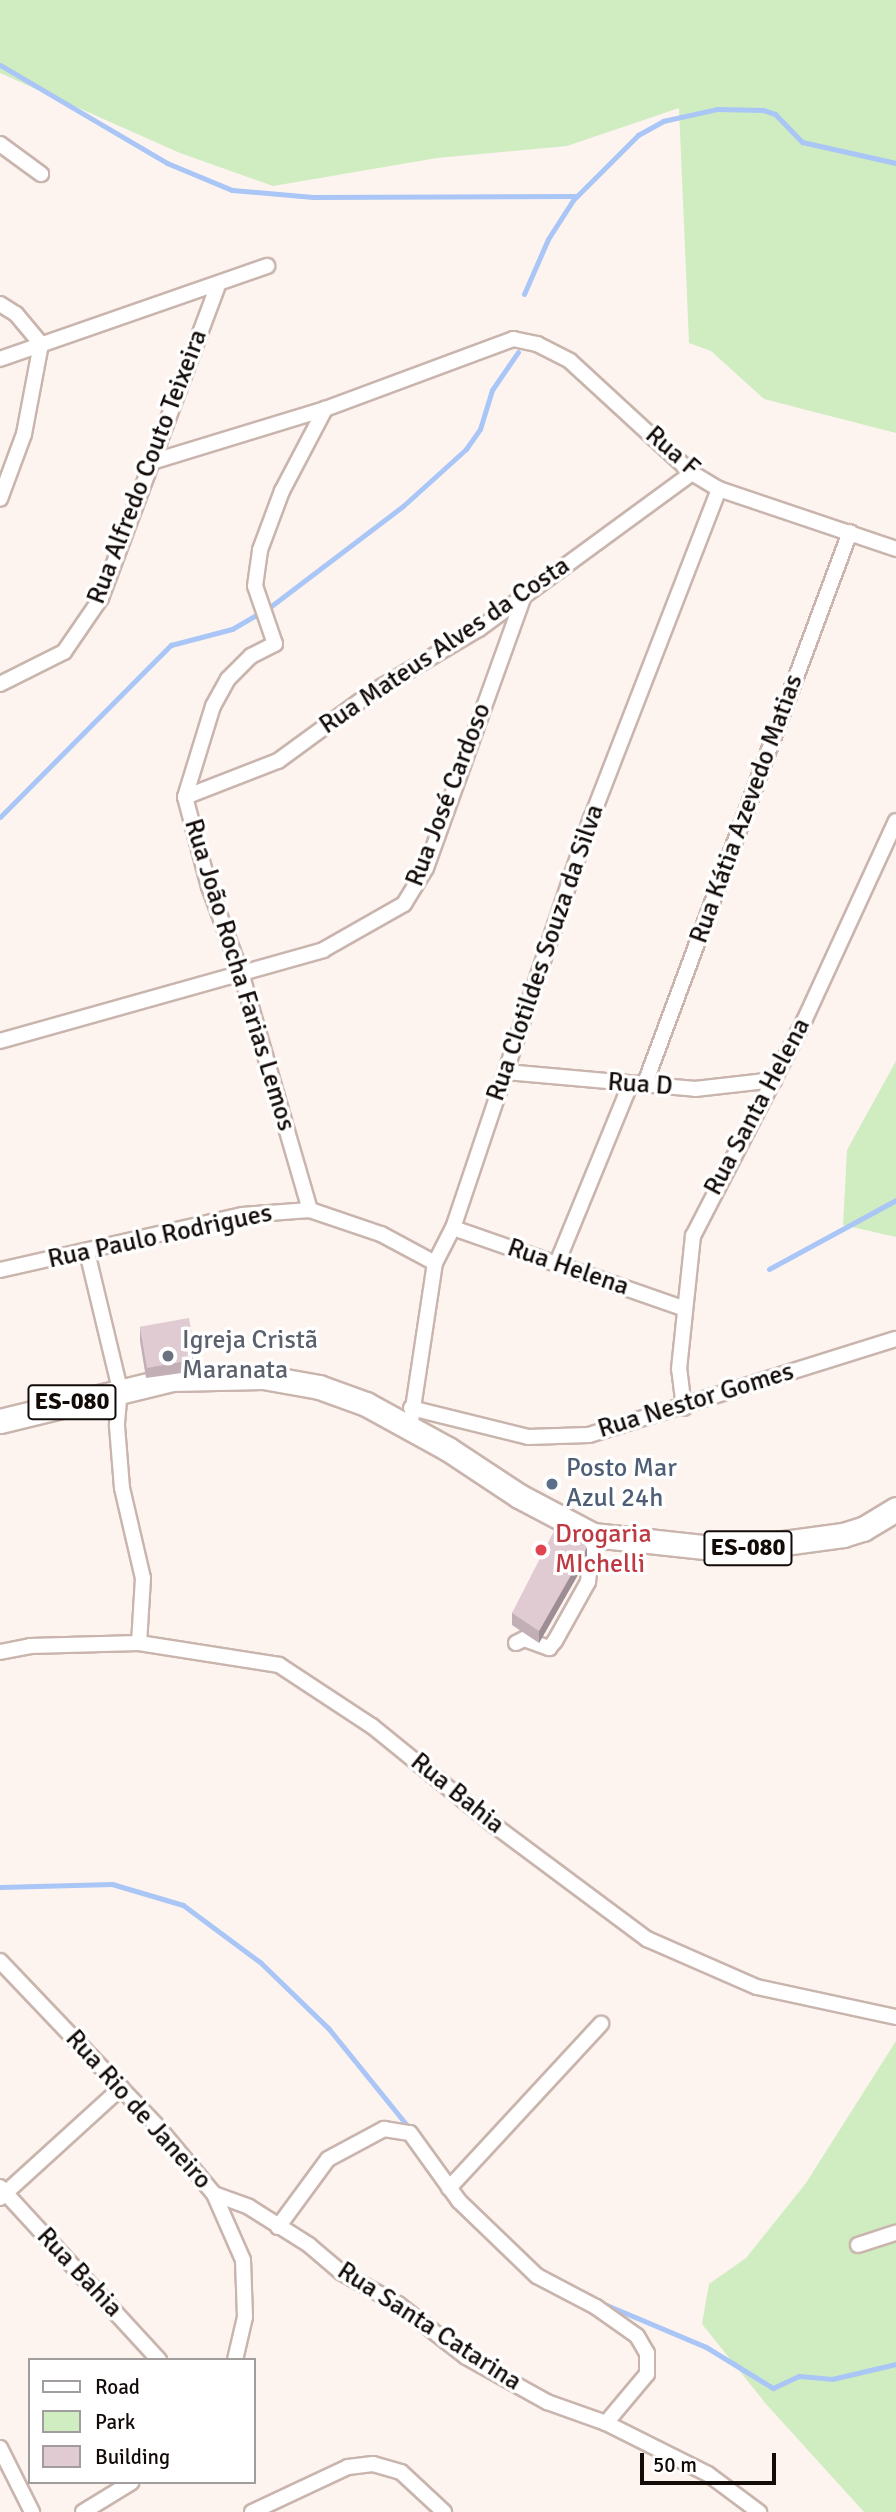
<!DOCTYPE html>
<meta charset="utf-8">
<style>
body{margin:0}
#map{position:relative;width:896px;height:2512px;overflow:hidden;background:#fdf4f0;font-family:Signika,sans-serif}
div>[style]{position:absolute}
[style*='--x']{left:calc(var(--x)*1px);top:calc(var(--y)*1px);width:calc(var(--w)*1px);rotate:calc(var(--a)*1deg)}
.green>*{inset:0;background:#d0ecc1}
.stream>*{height:5px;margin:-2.5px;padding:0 2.5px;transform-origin:2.5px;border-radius:2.5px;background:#a9c6f6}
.roads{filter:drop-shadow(2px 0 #c9b5ad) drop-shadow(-2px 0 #c9b5ad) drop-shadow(0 2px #c9b5ad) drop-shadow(0 -2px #c9b5ad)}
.street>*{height:14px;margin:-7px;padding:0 7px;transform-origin:7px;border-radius:7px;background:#fff}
.primary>*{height:23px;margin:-11.5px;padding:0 11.5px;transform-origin:11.5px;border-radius:11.5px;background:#fff}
.wall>*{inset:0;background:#c1afb5}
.shaded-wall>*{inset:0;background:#9d8e93}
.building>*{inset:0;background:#e0cbd2;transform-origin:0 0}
.dots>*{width:19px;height:19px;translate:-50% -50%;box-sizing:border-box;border:4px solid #fff;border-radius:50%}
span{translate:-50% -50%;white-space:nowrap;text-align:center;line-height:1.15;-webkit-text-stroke:7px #fff;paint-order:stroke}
.shield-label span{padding:2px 5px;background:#fff;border:2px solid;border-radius:5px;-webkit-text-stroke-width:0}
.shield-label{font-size:24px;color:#120b08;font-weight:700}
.street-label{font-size:26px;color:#120b08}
.worship-label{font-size:26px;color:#5b616d}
.left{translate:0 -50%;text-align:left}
.service-label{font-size:26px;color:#4e5e75}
.health-label{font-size:26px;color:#be3a42}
.legend{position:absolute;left:28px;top:2358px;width:228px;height:126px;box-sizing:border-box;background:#fff;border:2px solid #a09d9c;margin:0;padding:9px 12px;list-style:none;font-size:21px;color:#120b08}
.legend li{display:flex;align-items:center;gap:14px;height:35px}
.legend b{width:35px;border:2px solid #a09d9c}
.scale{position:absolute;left:640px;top:2453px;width:136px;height:32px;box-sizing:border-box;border:4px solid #120b08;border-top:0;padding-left:9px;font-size:21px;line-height:24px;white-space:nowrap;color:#120b08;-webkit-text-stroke:5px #fff;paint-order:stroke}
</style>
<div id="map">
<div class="green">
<div style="clip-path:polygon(0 0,896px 0,896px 433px,764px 399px,711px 351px,689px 343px,679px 108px,567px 146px,437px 158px,273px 186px,180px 153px,0 73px)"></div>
<div style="clip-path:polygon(896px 1061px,896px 1237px,843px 1225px,847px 1150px)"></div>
<div style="clip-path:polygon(896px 2041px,896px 2512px,864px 2512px,766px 2404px,702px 2324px,709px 2284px,746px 2258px,806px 2183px)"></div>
</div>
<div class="stream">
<div style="--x:0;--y:65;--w:194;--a:30.4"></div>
<div style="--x:167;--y:163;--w:70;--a:22.6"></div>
<div style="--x:232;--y:190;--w:81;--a:4.9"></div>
<div style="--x:313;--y:197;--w:264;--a:-0.2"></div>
<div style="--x:524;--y:294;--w:60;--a:-66.4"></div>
<div style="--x:548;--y:239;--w:46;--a:-57.3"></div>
<div style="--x:573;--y:200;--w:92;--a:-45"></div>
<div style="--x:638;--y:135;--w:29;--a:-29"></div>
<div style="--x:663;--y:121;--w:55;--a:-12.5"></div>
<div style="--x:717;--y:109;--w:46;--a:1.2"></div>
<div style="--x:763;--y:110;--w:13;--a:18"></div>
<div style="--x:775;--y:114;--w:39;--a:46"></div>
<div style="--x:802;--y:142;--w:96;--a:12.6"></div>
<div style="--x:266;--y:610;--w:172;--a:-37.2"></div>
<div style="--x:403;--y:506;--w:85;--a:-42.1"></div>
<div style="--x:466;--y:449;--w:24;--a:-55"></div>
<div style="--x:480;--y:429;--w:41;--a:-72.9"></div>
<div style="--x:492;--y:390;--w:46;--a:-55.6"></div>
<div style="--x:0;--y:817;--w:243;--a:-45.2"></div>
<div style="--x:171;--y:645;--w:63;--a:-14.7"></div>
<div style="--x:232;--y:629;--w:30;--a:-30"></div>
<div style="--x:769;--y:1269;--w:145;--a:-28.5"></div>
<div style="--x:0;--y:1887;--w:112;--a:-1.5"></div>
<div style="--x:112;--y:1884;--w:74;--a:16.5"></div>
<div style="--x:183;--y:1905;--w:97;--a:36.6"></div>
<div style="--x:261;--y:1963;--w:95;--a:44.1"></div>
<div style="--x:329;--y:2029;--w:129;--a:51"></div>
<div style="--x:597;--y:2301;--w:118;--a:22.9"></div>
<div style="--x:706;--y:2347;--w:79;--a:31.5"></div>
<div style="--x:773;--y:2388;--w:29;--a:-25"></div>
<div style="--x:799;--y:2376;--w:33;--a:5"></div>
<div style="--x:832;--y:2379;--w:66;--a:-13.2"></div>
</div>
<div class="roads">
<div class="street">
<div style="--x:0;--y:144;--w:51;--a:36.2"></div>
<div style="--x:0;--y:304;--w:19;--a:32"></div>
<div style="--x:16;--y:314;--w:39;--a:50"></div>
<div style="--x:41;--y:344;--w:92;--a:100.7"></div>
<div style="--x:24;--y:434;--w:69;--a:110.3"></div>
<div style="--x:0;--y:359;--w:283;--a:-19.2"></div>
<div style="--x:155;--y:461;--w:178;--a:-17"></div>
<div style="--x:325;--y:409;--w:201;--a:-20.4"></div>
<div style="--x:513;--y:339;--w:25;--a:12"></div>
<div style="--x:537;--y:344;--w:37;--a:27"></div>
<div style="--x:570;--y:361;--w:166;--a:42.6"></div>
<div style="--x:692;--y:473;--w:31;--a:31"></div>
<div style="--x:719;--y:489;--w:187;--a:18.7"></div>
<div style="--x:0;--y:684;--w:72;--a:-26.6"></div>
<div style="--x:64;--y:652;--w:65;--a:-55.6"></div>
<div style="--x:101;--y:598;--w:332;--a:-69.5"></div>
<div style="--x:185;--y:797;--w:100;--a:-21.2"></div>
<div style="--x:278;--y:761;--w:115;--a:-36.2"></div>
<div style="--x:371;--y:693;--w:126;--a:-30.7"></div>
<div style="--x:479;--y:629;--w:264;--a:-36.2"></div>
<div style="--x:0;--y:1041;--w:336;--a:-15.7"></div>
<div style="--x:323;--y:950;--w:93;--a:-29.6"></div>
<div style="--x:404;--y:904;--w:42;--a:-58.6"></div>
<div style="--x:426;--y:868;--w:289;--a:-70.2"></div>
<div style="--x:506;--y:1072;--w:190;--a:5.1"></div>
<div style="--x:695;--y:1089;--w:80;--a:-6.5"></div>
<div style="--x:644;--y:1086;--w:591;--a:-69.6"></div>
<div style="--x:310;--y:1210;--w:244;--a:-106.2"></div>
<div style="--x:242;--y:976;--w:95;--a:-110.3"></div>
<div style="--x:209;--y:887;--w:93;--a:-104.9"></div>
<div style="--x:185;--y:797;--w:95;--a:-72.9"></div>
<div style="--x:213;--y:706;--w:31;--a:-61"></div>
<div style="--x:228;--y:679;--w:33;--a:-45"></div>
<div style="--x:251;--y:656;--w:27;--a:-27"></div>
<div style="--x:275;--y:644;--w:61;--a:-109"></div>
<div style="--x:255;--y:586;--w:36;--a:-82"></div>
<div style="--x:260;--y:550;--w:63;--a:-69.6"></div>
<div style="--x:282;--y:491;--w:93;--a:-62.3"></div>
<div style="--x:453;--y:1228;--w:244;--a:19.2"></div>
<div style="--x:87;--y:1252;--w:141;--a:76.5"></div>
<div style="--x:120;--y:1389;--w:37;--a:95"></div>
<div style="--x:117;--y:1426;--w:62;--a:85.4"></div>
<div style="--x:122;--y:1488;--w:92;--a:76.9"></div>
<div style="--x:143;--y:1578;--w:65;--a:93.5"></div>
<div style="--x:557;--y:1263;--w:192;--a:-67.7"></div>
<div style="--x:0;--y:1270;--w:248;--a:-12.8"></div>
<div style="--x:242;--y:1215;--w:68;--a:-4.2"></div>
<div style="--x:310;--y:1210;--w:75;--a:18.7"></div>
<div style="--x:381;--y:1234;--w:61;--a:28.2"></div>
<div style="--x:411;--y:1408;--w:121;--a:13.9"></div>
<div style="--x:528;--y:1437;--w:61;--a:-1.9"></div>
<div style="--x:589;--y:1435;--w:322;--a:-17.4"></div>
<div style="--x:684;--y:1408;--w:39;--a:-97"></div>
<div style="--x:679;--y:1369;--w:134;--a:-84"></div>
<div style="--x:693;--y:1236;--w:242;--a:-62.7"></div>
<div style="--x:804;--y:1021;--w:220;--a:-65.3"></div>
<div style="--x:410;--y:1428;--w:167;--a:-81.4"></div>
<div style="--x:435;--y:1263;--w:39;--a:-63"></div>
<div style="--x:453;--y:1228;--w:432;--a:-71.4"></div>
<div style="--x:591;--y:819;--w:354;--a:-68.8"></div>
<div style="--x:516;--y:1643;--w:9;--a:-27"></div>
<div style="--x:524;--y:1639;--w:27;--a:20"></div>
<div style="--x:549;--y:1648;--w:9;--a:-49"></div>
<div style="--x:555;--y:1641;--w:68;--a:-60.8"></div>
<div style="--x:588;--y:1582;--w:47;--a:-83.9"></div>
<div style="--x:0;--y:1652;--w:31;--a:-11"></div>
<div style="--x:30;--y:1646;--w:109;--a:-1.6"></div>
<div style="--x:139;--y:1643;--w:142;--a:8.9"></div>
<div style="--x:279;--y:1665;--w:111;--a:33.3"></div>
<div style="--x:372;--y:1726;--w:157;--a:39.1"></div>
<div style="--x:494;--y:1825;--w:191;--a:36.7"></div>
<div style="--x:647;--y:1939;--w:120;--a:23.6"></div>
<div style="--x:757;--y:1987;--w:142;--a:12.2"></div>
<div style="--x:0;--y:1961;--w:229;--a:46.4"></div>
<div style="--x:158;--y:2127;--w:87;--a:50.1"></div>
<div style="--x:214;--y:2194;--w:72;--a:66.3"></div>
<div style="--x:243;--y:2260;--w:57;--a:88"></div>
<div style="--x:245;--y:2317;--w:44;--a:103.1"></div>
<div style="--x:0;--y:2187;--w:235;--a:47.4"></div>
<div style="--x:449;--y:2188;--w:224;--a:-47.2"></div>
<div style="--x:214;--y:2194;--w:37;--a:20"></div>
<div style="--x:249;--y:2207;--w:71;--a:32.3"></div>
<div style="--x:309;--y:2245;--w:43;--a:40.3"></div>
<div style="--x:342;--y:2273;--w:64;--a:29"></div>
<div style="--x:398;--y:2304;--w:86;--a:37.9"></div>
<div style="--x:466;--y:2357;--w:93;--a:29.1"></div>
<div style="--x:547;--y:2402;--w:63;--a:19.6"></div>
<div style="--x:606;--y:2423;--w:114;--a:26.6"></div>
<div style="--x:708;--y:2474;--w:64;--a:36.7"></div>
<div style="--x:0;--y:2198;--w:164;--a:-42.3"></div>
<div style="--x:278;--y:2227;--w:84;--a:-53.7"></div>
<div style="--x:328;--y:2159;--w:64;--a:-28.2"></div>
<div style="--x:384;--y:2129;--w:26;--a:9"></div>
<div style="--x:410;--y:2133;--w:84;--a:54.2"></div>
<div style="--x:459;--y:2201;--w:108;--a:43.9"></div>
<div style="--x:537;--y:2276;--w:67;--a:27.7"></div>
<div style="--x:596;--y:2307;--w:50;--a:35.3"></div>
<div style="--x:637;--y:2336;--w:20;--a:60"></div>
<div style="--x:647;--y:2353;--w:21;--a:90"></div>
<div style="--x:647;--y:2374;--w:64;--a:129.9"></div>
<div style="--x:858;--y:2245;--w:40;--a:-18"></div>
<div style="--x:0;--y:2448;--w:72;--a:63.4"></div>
<div style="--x:83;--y:2512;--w:57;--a:-31.5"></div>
<div style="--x:252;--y:2512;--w:106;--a:-25.1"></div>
<div style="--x:348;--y:2467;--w:25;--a:-7"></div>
<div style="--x:373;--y:2464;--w:29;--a:16"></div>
<div style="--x:401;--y:2472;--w:59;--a:42.9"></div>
</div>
<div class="primary">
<div style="--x:0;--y:1421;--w:177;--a:-13.7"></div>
<div style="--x:172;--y:1379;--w:91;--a:-1.3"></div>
<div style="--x:263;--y:1377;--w:57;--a:10.1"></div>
<div style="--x:319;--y:1387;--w:50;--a:19.9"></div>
<div style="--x:366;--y:1404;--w:94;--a:28.8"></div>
<div style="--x:448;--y:1449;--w:85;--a:33.5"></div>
<div style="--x:519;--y:1496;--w:84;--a:27.8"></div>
<div style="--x:593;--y:1535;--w:140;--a:6.2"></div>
<div style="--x:732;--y:1550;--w:112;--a:-7.7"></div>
<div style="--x:843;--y:1535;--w:21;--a:-17"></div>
<div style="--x:863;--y:1529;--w:39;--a:-31"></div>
</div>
</div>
<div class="wall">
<div style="clip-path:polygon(140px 1329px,196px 1359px,196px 1371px,146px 1378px,140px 1341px)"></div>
<div style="clip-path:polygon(587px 1559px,539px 1643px,512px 1625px,512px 1613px)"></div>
</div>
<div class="shaded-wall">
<div style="clip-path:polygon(587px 1547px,587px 1559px,539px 1643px,539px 1631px)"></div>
</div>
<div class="building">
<div style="left:189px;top:1318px;width:42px;height:50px;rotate:80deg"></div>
<div style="clip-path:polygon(556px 1527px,587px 1547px,539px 1631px,512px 1613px)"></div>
</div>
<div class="dots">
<div style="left:168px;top:1356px;background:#6b7280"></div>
<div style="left:552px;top:1484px;background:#5c6f8a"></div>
<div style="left:541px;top:1550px;background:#e0444e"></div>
</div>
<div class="shield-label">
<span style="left:72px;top:1402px">ES-080</span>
<span style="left:748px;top:1548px">ES-080</span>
</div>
<div class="street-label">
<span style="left:672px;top:452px;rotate:41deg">Rua F</span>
<span style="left:148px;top:467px;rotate:-69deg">Rua Alfredo Couto Teixeira</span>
<span style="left:445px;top:646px;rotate:-34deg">Rua Mateus Alves da Costa</span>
<span style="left:449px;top:795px;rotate:-69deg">Rua José Cardoso</span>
<span style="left:747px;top:809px;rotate:-70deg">Rua Kátia Azevedo Matias</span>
<span style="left:546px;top:953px;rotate:-71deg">Rua Clotildes Souza da Silva</span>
<span style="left:239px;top:975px;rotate:73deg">Rua João Rocha Farias Lemos</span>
<span style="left:640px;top:1085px;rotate:4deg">Rua D</span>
<span style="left:758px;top:1107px;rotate:-62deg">Rua Santa Helena</span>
<span style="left:160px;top:1237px;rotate:-12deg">Rua Paulo Rodrigues</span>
<span style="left:568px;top:1268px;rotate:19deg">Rua Helena</span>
<span style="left:696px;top:1401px;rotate:-17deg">Rua Nestor Gomes</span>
<span style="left:457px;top:1794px;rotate:39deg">Rua Bahia</span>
<span style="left:138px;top:2110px;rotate:48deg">Rua Rio de Janeiro</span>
<span style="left:79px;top:2273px;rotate:47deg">Rua Bahia</span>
<span style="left:429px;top:2327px;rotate:33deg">Rua Santa Catarina</span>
</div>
<div class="worship-label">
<span class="left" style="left:182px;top:1356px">Igreja Cristã<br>Maranata</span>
</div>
<div class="service-label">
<span class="left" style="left:566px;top:1484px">Posto Mar<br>Azul 24h</span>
</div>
<div class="health-label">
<span class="left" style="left:555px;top:1550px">Drogaria<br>MIchelli</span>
</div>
<ul class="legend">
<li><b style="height:9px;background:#fff"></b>Road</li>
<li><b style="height:19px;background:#d0ecc1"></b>Park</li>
<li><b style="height:19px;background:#e0cbd2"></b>Building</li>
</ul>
<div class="scale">50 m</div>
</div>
